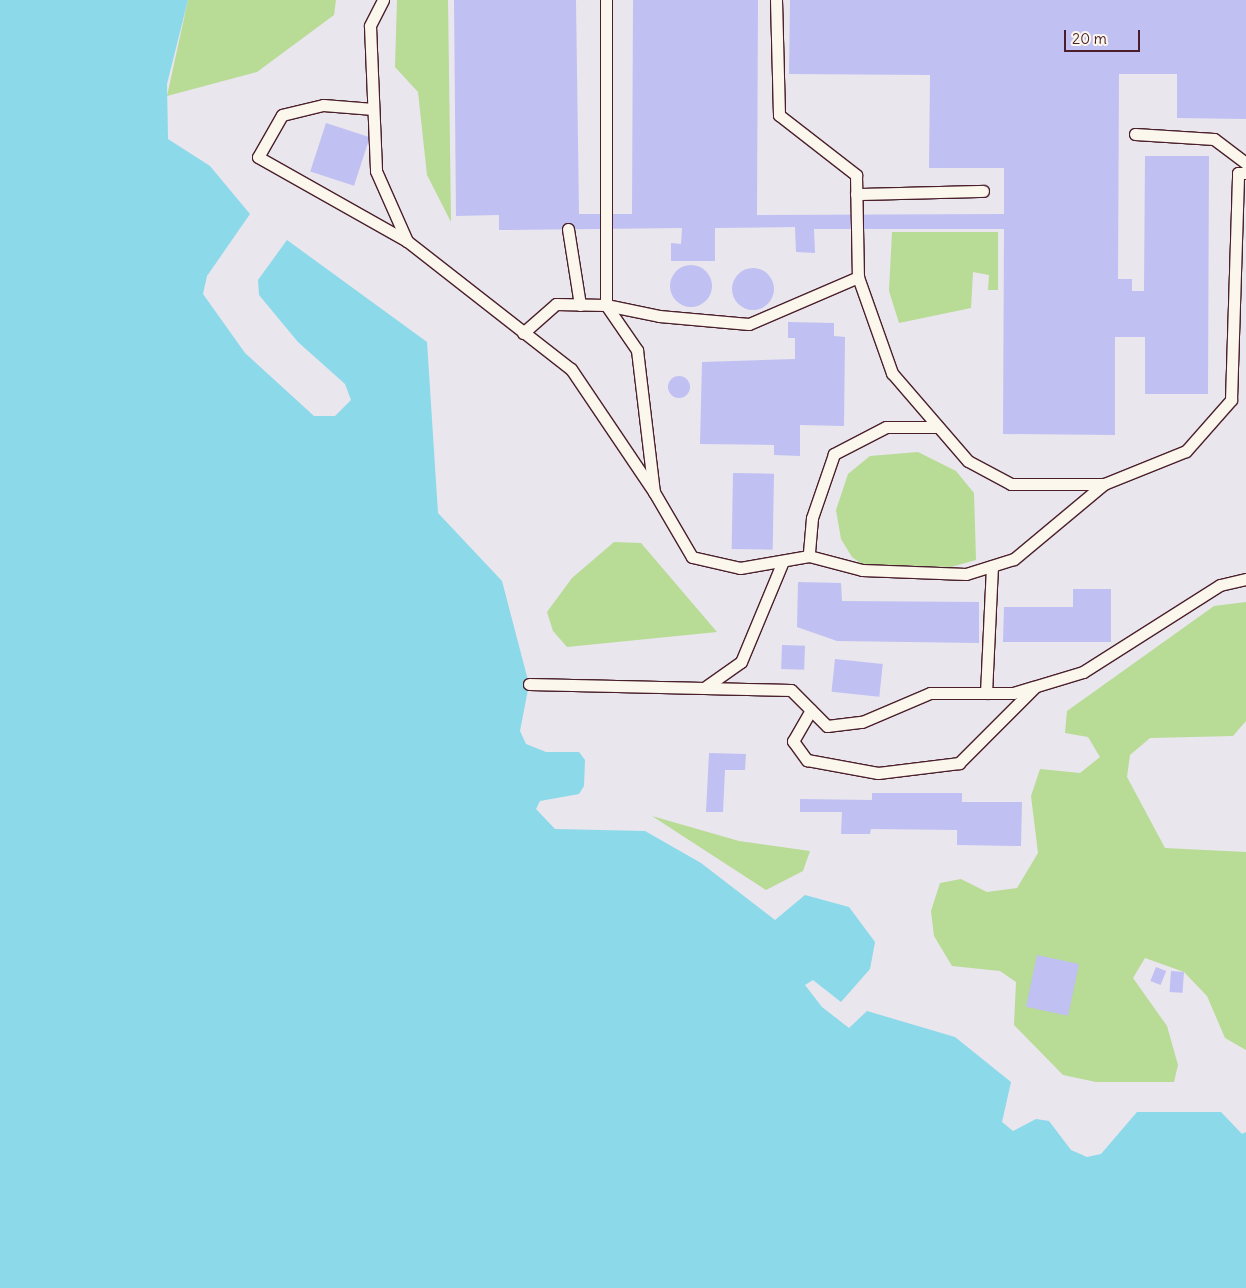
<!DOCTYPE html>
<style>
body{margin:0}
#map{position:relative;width:1246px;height:1288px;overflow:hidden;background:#e9e6ee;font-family:Delius,sans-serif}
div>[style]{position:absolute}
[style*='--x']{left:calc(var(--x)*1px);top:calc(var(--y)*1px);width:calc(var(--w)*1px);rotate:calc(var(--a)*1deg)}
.green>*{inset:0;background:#b8db95}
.water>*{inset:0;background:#8bd9e9}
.building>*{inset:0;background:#c0c0f2;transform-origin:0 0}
.round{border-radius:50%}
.roads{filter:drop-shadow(1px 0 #4a1f2b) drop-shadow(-1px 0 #4a1f2b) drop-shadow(0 1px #4a1f2b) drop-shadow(0 -1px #4a1f2b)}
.service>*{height:11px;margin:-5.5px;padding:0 5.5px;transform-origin:5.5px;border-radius:5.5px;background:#fbf7ec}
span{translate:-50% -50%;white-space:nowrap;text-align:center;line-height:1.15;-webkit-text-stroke:4px #fbf7ec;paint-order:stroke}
.scale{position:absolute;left:1064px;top:30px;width:76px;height:22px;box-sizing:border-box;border:2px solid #4a1f2b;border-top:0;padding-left:6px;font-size:15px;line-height:18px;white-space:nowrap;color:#4a1f2b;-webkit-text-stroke:4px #fbf7ec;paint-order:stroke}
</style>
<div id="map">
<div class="green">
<div style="clip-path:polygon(188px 0,336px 0,334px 15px,257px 72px,167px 96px)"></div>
<div style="clip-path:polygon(397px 0,448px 0,451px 222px,427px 175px,418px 92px,395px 67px)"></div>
<div style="clip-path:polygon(892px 232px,998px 232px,998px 290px,988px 290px,989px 275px,973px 272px,971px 308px,899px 323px,889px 291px)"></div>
<div style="clip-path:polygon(918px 452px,956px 471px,974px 493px,976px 560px,951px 567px,862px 564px,852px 557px,841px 539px,836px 510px,848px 474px,870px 456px)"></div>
<div style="clip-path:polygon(614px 542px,641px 543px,717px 632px,567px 647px,553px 631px,547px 612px,572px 578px)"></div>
<div style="clip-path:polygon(1246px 602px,1246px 721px,1233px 736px,1150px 738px,1130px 755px,1127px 777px,1165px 848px,1246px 852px,1246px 1050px,1225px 1038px,1207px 996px,1184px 972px,1145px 958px,1133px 978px,1167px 1026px,1178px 1065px,1174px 1082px,1096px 1082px,1063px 1075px,1014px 1025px,1016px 982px,1000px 971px,952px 966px,934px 936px,931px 911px,940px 883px,961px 879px,987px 892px,1017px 888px,1038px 853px,1031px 796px,1040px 769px,1080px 773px,1100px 757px,1088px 737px,1065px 733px,1067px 711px,1214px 606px)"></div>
<div style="clip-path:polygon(652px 816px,739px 841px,810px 851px,803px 871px,766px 890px)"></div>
</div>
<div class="water">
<div style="clip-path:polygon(0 0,188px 0,167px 84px,168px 139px,210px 166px,250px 214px,207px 276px,203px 294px,245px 353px,314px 416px,335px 416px,351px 400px,345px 384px,298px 342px,259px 295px,258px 280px,287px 240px,427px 342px,438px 513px,502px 581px,529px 684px,520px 731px,526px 744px,546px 752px,579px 752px,585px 760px,584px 786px,579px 794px,540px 801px,536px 809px,555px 829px,645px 831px,701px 863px,775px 920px,805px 895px,849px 907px,875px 942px,870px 969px,841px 1002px,813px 980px,805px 985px,822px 1007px,849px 1028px,867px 1011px,955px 1037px,1011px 1082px,1002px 1122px,1013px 1131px,1036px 1119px,1049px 1121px,1071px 1150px,1087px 1157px,1101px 1154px,1137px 1112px,1221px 1112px,1242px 1134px,1246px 1132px,1246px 1288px,0 1288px)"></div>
</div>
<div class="building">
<div style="clip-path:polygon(454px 0,576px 0,579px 214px,632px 214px,633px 0,758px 0,757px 215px,1004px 214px,1004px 168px,929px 168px,930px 75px,789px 74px,790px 0,1246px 0,1246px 119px,1177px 118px,1177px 74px,1119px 74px,1118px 279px,1132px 279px,1132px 291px,1144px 291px,1145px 156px,1209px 156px,1208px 394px,1145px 394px,1145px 337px,1115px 337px,1115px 435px,1003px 434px,1004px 229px,814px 229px,815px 253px,796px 252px,795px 227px,715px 228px,715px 261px,671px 261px,671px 243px,681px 244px,682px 228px,499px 230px,499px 215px,456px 216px)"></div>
<div style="left:326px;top:123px;width:46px;height:51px;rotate:18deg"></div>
<div class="round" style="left:670px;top:265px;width:42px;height:42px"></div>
<div class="round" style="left:732px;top:268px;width:42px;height:42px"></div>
<div style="clip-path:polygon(788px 322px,834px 323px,834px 336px,845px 337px,844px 426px,800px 425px,800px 456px,774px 455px,774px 445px,700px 444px,702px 362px,795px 359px,795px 338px,788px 338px)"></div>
<div class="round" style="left:668px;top:376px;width:22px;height:22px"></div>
<div style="left:733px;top:473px;width:41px;height:76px;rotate:1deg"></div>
<div style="clip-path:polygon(798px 582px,841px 583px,842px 601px,979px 602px,979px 643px,837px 641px,797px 627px)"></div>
<div style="clip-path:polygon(1073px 589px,1111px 589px,1111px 642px,1003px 642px,1004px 607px,1073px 607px)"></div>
<div style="left:782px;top:645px;width:23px;height:24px;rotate:2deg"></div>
<div style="left:835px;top:659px;width:48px;height:33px;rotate:6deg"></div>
<div style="clip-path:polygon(709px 753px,746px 754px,745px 770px,725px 770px,723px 812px,706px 812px)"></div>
<div style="clip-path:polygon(872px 793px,962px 793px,962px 802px,1022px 802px,1021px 846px,957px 845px,957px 830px,871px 829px,870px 834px,841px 834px,842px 812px,800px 812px,800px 799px,872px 800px)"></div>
<div style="left:1037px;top:955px;width:43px;height:53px;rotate:12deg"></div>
<div style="left:1156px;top:967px;width:11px;height:15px;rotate:22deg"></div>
<div style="left:1171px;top:971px;width:13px;height:21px;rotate:4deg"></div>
</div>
<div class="roads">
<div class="service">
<div style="--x:383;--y:0;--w:29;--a:117"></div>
<div style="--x:370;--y:26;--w:145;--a:87.6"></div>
<div style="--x:376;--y:171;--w:77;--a:66.1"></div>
<div style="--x:407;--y:241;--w:208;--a:38"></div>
<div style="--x:571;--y:369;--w:148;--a:56"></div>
<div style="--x:606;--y:0;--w:305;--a:90"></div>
<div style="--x:606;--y:305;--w:54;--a:11.7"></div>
<div style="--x:659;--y:316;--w:90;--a:5.1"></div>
<div style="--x:749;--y:324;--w:119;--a:-23.3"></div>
<div style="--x:776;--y:0;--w:115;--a:88.5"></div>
<div style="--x:779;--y:115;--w:98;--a:37.9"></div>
<div style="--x:856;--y:175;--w:102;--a:88.9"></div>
<div style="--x:858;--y:277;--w:102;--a:70.5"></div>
<div style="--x:892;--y:373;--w:116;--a:49.2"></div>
<div style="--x:968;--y:461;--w:49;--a:28.1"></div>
<div style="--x:1011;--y:484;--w:93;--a:0"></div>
<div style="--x:1104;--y:484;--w:88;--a:-21.9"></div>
<div style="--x:1186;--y:451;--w:68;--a:-48.6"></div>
<div style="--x:1231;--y:400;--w:227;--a:-88.2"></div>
<div style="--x:1238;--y:173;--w:8;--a:0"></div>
<div style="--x:373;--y:109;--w:50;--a:-175.4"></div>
<div style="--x:323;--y:105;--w:42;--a:166.3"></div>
<div style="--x:282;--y:115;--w:48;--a:119.7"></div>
<div style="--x:258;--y:157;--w:171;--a:29.4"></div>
<div style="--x:1135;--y:134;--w:79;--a:3.6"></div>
<div style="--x:1214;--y:139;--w:40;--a:37"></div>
<div style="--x:856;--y:194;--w:127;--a:-1.4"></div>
<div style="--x:568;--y:229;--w:77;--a:81"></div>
<div style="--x:523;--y:333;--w:44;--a:-41.3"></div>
<div style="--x:556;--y:304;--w:50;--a:1.1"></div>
<div style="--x:606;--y:305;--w:55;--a:55.4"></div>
<div style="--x:637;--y:350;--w:143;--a:83.2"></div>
<div style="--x:654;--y:492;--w:75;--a:59.7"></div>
<div style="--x:692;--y:557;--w:49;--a:12.9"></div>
<div style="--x:740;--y:568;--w:70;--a:-9.9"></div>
<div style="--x:938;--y:427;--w:52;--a:180"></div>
<div style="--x:886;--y:427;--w:59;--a:152.6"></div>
<div style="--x:834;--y:454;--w:68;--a:109"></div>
<div style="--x:812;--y:518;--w:38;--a:95"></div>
<div style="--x:809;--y:556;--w:55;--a:14.8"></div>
<div style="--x:862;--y:570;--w:104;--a:2.2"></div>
<div style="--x:966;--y:574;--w:50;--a:-17.4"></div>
<div style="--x:1014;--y:559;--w:117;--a:-39.8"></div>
<div style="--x:529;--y:684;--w:262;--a:1.3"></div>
<div style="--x:791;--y:690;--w:51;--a:45"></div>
<div style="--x:827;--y:726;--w:35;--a:-7"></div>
<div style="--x:862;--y:722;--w:74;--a:-23.1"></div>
<div style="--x:930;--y:693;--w:83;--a:0"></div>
<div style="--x:1013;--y:693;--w:73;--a:-16.7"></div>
<div style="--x:1083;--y:672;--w:162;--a:-32.4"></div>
<div style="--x:1220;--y:585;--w:27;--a:-13"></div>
<div style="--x:704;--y:688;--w:45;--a:-35.1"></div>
<div style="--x:741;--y:662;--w:109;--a:-67.4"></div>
<div style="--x:986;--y:693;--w:127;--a:-87.3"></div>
<div style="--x:811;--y:710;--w:36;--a:120"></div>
<div style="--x:793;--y:741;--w:24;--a:54"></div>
<div style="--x:807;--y:760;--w:72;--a:10.4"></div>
<div style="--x:878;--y:773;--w:82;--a:-7"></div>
<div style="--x:959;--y:763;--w:107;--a:-45"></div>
</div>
</div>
<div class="scale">20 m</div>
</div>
